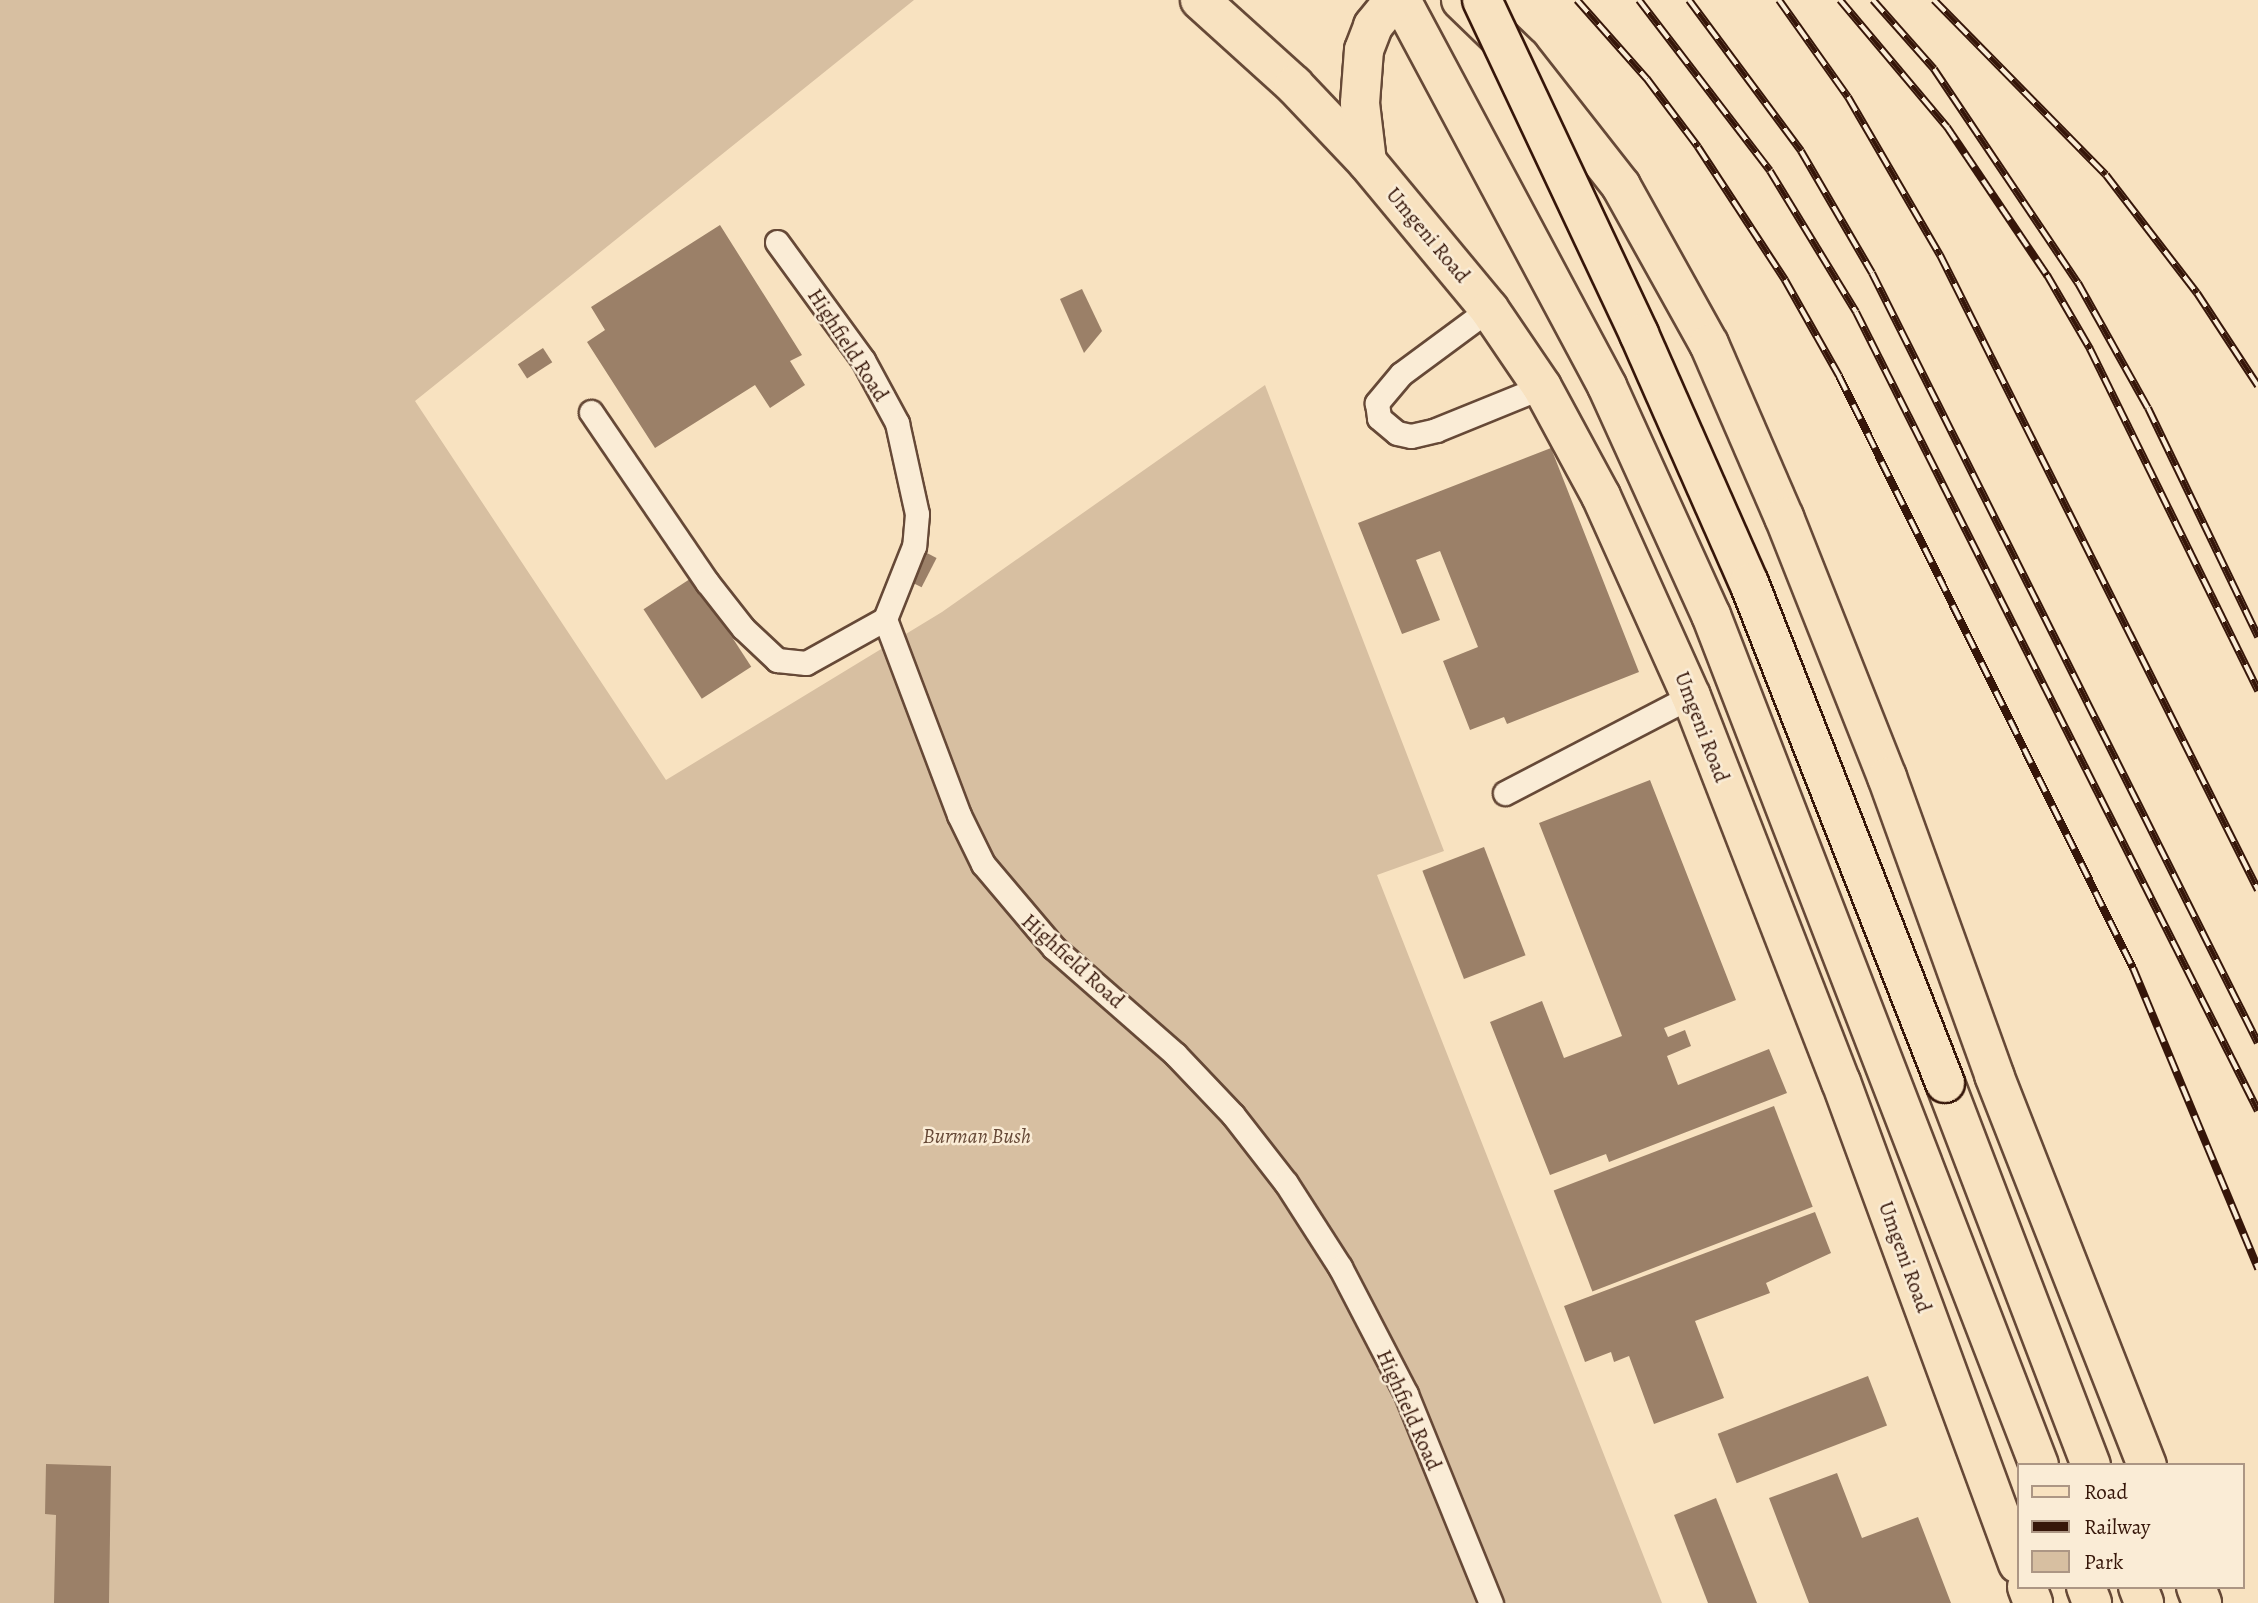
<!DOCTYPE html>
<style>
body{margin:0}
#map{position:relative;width:2258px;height:1603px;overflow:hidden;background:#f8e2c0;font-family:Alegreya,serif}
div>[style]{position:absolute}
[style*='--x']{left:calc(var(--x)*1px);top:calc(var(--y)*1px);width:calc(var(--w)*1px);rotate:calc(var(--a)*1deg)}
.green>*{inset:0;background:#d7bfa1}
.building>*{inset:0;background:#9b8068;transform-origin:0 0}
.roads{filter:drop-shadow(2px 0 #664937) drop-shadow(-2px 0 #664937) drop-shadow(0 2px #664937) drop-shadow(0 -2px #664937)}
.lane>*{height:23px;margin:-11.5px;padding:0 11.5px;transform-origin:11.5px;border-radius:11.5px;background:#faecd6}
.primary>*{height:38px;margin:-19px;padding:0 19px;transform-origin:19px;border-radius:19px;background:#f8e2c0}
.rail>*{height:8px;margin-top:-4px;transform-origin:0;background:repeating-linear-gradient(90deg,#faecd6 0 16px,#361609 0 32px);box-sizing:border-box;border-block:2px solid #361609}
.bridges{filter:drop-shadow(2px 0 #361609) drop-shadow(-2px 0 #361609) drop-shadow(0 2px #361609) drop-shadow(0 -2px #361609)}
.primary-bridge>*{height:38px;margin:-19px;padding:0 19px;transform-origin:19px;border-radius:19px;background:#f8e2c0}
span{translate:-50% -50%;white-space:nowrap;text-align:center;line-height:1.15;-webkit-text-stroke:5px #faecd6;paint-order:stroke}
.street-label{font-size:21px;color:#361609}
.park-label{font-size:21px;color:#664937;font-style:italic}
.legend{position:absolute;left:2017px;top:1463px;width:228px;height:126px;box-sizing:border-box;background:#faecd6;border:2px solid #ac9684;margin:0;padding:9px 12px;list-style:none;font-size:21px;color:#361609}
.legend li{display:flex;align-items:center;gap:14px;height:35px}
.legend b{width:35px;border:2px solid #ac9684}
</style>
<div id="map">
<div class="green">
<div style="clip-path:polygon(0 0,914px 0,415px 401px,666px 780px,942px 612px,1265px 385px,1444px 851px,1377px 875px,1662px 1603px,0 1603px)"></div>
</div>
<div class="building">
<div style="clip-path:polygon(720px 225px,802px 355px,790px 361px,805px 385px,770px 408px,755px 385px,655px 448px,587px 342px,605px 330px,591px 307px)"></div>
<div style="clip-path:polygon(1082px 289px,1102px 331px,1084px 353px,1060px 299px)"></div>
<div style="left:543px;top:348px;width:17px;height:30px;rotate:57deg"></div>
<div style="clip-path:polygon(1551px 448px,1639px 672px,1507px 724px,1504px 717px,1470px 730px,1443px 661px,1478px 647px,1440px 551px,1416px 560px,1440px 620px,1402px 634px,1358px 523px)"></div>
<div style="left:925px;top:552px;width:13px;height:33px;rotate:27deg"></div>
<div style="left:693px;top:577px;width:107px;height:59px;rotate:57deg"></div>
<div style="clip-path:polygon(1650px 780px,1736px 1000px,1664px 1028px,1668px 1037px,1685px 1030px,1691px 1046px,1667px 1056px,1678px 1085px,1769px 1049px,1787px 1093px,1609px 1162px,1606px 1154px,1550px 1175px,1490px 1022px,1542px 1001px,1564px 1058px,1622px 1036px,1539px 823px)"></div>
<div style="left:1484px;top:847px;width:116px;height:66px;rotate:69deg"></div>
<div style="left:1774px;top:1106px;width:108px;height:236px;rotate:69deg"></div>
<div style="clip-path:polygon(1815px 1212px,1831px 1253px,1766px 1283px,1770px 1293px,1695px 1321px,1724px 1398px,1654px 1424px,1629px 1356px,1614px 1362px,1611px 1352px,1585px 1362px,1564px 1306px)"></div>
<div style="left:1868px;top:1376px;width:53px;height:161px;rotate:69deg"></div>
<div style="clip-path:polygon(46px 1464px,111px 1466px,109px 1603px,54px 1603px,56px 1515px,45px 1514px)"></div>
<div style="clip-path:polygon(1837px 1473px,1862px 1538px,1918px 1517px,1951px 1603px,1809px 1603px,1769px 1498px)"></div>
<div style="clip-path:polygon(1716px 1498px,1757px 1603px,1708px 1603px,1674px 1515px)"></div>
</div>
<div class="roads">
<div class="lane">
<div style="--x:777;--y:242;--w:146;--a:53.9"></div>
<div style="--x:863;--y:360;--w:72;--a:61.6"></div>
<div style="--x:897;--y:423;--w:93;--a:77.6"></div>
<div style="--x:917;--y:514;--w:32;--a:95"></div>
<div style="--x:914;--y:546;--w:79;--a:111.7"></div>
<div style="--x:885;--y:619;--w:210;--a:69.3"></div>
<div style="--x:959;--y:815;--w:55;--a:63.9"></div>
<div style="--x:983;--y:864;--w:110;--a:49.8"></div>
<div style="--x:1054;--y:948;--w:161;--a:41.2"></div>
<div style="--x:1175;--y:1054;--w:84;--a:46.4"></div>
<div style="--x:1233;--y:1115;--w:86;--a:52.1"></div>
<div style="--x:1286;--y:1183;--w:100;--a:57.3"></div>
<div style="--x:1340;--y:1267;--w:143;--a:62.5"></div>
<div style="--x:1406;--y:1394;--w:226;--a:67.9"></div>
<div style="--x:1489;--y:309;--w:109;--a:143.5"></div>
<div style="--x:1401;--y:374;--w:38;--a:130"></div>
<div style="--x:1377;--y:403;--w:15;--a:82"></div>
<div style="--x:1379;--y:418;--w:23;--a:40"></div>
<div style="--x:1397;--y:433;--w:14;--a:12"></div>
<div style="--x:1411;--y:436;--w:26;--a:-13"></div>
<div style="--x:1436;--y:430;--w:114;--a:-22.1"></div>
<div style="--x:591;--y:412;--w:206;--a:55.7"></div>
<div style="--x:707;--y:582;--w:58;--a:52"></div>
<div style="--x:743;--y:628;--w:47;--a:43.3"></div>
<div style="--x:777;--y:660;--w:29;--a:6"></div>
<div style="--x:806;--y:663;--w:90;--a:-29.1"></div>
<div style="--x:1505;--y:793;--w:210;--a:-27.5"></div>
</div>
<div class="primary">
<div style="--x:1200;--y:0;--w:127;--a:42.1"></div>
<div style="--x:1294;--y:85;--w:106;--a:46.5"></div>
<div style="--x:1367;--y:162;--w:191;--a:50.3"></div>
<div style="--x:1489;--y:309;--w:94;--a:55.8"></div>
<div style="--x:1542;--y:387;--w:124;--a:61.6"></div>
<div style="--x:1601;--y:496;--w:219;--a:65.8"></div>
<div style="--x:1691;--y:696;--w:414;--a:68.8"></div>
<div style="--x:1841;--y:1082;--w:513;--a:69.84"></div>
<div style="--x:1401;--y:0;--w:438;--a:61.9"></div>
<div style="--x:1607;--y:386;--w:252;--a:65.6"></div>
<div style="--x:1711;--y:615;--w:911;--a:68.9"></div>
<div style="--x:1461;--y:0;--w:82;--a:44"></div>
<div style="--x:1520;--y:57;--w:164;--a:51.9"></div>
<div style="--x:1621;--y:186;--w:181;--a:60.9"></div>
<div style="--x:1709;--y:344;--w:189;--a:66.6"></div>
<div style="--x:1784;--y:517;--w:280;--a:68.4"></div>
<div style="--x:1887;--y:777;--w:317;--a:70.2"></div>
<div style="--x:1994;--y:1075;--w:419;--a:68.6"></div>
<div style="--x:1367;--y:162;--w:59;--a:-96.8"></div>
<div style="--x:1360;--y:103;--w:53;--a:-85.7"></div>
<div style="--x:1364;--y:50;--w:26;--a:-69"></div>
<div style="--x:1373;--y:26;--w:33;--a:-51"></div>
<div style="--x:1945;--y:1083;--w:409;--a:69.1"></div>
<div style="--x:2027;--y:1587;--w:17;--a:69"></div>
<div style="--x:2086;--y:1587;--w:17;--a:69"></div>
<div style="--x:2138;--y:1587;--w:17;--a:69"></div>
<div style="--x:2196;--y:1587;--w:17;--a:69"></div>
</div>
</div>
<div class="rail">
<div style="--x:1577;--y:0;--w:106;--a:48.5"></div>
<div style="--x:1647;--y:79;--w:85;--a:53.1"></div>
<div style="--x:1698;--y:147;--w:159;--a:56.8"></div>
<div style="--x:1785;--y:280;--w:110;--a:60.6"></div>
<div style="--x:1839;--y:376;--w:661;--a:63.59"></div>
<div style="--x:2133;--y:968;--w:326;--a:67.4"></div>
<div style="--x:1639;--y:0;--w:215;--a:52.5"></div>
<div style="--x:1770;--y:171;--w:165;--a:58.6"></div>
<div style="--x:1856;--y:312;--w:894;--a:63.29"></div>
<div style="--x:1689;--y:0;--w:188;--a:53.4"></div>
<div style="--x:1801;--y:151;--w:141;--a:59.8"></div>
<div style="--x:1872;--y:273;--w:861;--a:63.38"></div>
<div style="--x:1779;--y:0;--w:119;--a:54.6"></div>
<div style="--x:1848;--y:97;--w:183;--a:59.8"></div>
<div style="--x:1940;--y:255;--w:710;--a:63.4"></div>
<div style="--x:1840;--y:0;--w:166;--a:49.9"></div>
<div style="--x:1947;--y:127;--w:179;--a:56"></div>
<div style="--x:2047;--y:275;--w:86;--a:59.8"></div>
<div style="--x:2090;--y:349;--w:381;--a:63.8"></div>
<div style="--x:1873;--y:0;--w:92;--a:48.5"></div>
<div style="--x:1934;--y:69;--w:258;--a:56.1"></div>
<div style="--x:2078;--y:283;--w:143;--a:60.8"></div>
<div style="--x:2148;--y:408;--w:254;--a:64.3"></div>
<div style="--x:1934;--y:0;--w:245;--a:45.5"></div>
<div style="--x:2106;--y:175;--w:149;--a:52.4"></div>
<div style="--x:2197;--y:293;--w:111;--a:56.7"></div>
</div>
<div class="bridges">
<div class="primary-bridge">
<div style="--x:1482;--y:0;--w:369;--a:64.8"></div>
<div style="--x:1639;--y:334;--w:272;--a:66.2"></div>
<div style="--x:1749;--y:583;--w:537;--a:68.59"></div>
</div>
</div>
<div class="street-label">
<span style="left:1428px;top:235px;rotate:50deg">Umgeni Road</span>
<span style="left:848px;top:345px;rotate:57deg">Highfield Road</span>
<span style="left:1702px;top:727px;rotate:69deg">Umgeni Road</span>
<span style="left:1073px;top:961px;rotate:42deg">Highfield Road</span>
<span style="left:1905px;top:1257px;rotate:70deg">Umgeni Road</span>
<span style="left:1409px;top:1410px;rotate:66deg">Highfield Road</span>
</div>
<div class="park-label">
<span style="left:977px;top:1136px">Burman Bush</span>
</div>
<ul class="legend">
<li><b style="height:9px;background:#f8e2c0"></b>Road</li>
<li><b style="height:9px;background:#361609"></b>Railway</li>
<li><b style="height:19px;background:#d7bfa1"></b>Park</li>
</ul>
</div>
